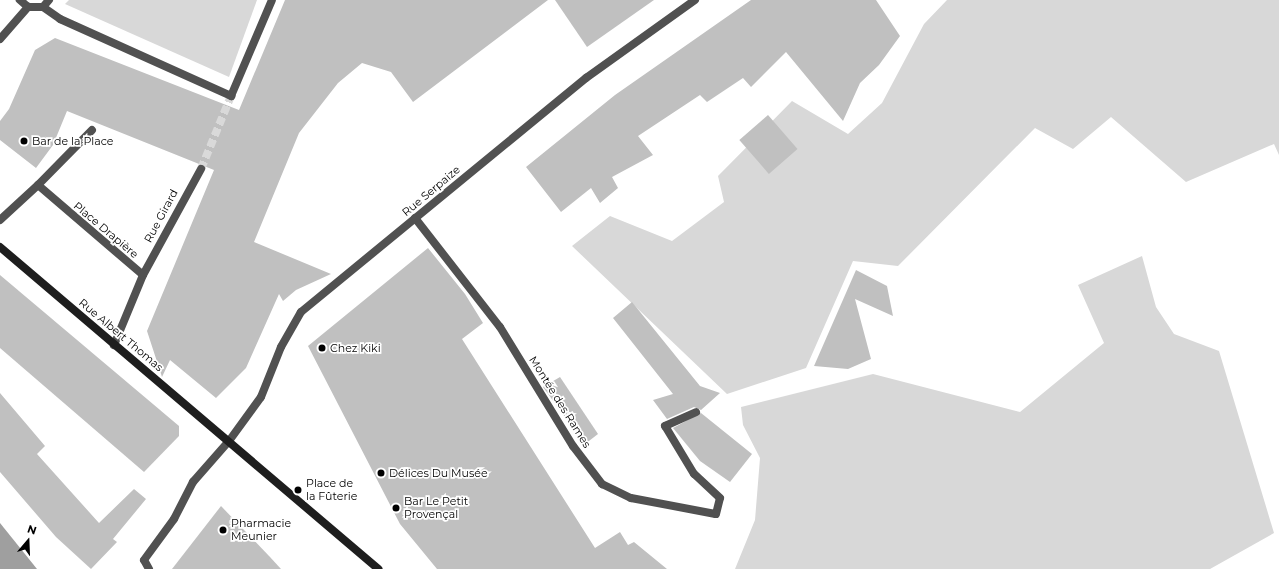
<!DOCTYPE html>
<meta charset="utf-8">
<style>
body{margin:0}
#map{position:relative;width:1279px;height:569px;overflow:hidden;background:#fff;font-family:Montserrat,sans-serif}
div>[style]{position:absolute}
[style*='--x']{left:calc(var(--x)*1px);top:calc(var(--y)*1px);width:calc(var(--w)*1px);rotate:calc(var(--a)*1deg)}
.green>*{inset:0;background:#d8d8d8}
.water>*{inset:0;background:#9f9f9f}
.building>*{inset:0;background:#c0c0c0;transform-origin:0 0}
.street-tunnel>*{height:8px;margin-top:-4px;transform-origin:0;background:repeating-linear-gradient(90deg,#d9d9d9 0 8px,transparent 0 12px)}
.lane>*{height:8px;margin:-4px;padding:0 4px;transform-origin:4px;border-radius:4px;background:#515151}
.street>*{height:8px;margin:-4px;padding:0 4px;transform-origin:4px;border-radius:4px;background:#515151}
.secondary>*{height:8px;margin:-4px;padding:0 4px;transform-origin:4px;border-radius:4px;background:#1e1e1e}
.dots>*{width:11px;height:11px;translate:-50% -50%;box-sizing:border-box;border:2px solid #fff;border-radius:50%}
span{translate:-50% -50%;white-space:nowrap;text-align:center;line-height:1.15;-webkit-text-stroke:3.5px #fff;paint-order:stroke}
.poi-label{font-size:11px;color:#000}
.left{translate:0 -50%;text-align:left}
.street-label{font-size:11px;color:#000}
.north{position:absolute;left:8px;top:521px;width:40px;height:40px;-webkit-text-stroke:3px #fff;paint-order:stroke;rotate:19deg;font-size:11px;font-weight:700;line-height:16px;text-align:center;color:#000}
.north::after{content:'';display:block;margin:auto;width:14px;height:18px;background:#000;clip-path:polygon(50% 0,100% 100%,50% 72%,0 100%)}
</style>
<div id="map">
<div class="green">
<div style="clip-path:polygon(69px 0,257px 0,229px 77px,65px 4px)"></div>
<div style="clip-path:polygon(947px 0,1279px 0,1279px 155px,1274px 144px,1186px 182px,1111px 117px,1073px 149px,1035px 128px,898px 266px,853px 261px,806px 368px,727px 394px,572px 246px,610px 216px,672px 241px,724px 202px,718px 176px,792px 101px,848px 134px,882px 103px,924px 24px)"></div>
<div style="clip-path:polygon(1142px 256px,1156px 307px,1174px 334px,1219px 351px,1274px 533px,1210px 569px,735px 569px,755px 520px,760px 458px,743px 425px,741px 407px,873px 374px,1020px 412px,1104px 343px,1078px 285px)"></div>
</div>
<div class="water">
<div style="clip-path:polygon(0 523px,37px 569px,0 569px)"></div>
</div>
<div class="building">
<div style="clip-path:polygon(285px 0,548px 0,413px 102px,391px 72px,362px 63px,338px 83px,299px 133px,254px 242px,331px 274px,296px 290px,283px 301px,279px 294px,246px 368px,216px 398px,170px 360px,162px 377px,147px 331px,214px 170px,67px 111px,53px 145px,36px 168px,0 140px,0 121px,9px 109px,35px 50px,55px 38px,239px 110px)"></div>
<div style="clip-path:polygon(555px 0,654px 0,587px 47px)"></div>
<div style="clip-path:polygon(751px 0,876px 0,900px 36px,879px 65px,860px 83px,843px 121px,786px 52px,751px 87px,743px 78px,707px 102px,700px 95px,638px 136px,653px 155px,612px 177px,618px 188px,600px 203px,591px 188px,561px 212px,526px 167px,615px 95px)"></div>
<div style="left:768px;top:115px;width:45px;height:38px;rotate:49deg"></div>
<div style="clip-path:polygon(428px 248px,465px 294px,483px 323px,462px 339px,595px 548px,620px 532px,628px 545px,634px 542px,667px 569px,437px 569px,400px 524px,308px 346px)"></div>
<div style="clip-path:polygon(856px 270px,887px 286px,893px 316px,855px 299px,871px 359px,848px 369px,814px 366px)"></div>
<div style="clip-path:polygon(0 275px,179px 426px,179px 436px,144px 472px,0 348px)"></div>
<div style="clip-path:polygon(632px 302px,700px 386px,720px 393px,701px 410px,694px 407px,667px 419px,653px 400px,673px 394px,613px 318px)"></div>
<div style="clip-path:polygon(560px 377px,598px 434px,585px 444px,543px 387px)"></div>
<div style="clip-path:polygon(0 393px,45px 446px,37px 454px,99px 523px,134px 489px,146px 499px,113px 539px,117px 542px,91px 569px,56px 537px,0 472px)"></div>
<div style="clip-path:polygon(701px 413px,752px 454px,730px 482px,700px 461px,673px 428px)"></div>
<div style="clip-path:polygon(221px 506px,270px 557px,281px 569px,172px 569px)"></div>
</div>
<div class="street-tunnel">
<div style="--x:201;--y:169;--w:79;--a:-67.7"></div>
</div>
<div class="lane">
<div style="--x:0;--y:39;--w:43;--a:-48.8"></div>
<div style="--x:28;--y:7;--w:11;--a:-139"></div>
<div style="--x:38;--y:185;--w:77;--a:-45.5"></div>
<div style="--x:149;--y:569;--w:10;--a:-119"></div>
<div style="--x:144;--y:560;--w:51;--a:-53.8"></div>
<div style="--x:174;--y:519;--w:42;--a:-62.8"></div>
<div style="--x:193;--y:482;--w:55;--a:-48.7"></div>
</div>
<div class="street">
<div style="--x:49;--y:0;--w:9;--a:131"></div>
<div style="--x:43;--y:7;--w:21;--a:35"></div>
<div style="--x:60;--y:19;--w:188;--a:24.2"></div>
<div style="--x:231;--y:96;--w:104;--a:-66.9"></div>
<div style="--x:28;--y:7;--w:15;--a:0"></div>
<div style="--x:415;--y:218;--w:138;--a:52.1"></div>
<div style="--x:500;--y:327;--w:140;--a:58.5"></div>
<div style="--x:573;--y:446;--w:48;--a:52.7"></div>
<div style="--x:602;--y:484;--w:32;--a:26"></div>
<div style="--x:631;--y:498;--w:86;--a:10.7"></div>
<div style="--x:716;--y:514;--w:16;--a:-76"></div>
<div style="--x:720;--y:498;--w:35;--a:-137"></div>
<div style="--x:694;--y:474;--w:56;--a:-121.1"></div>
<div style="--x:665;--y:426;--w:34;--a:-24"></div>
<div style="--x:0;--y:220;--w:52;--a:-42.6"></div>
<div style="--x:38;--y:185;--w:138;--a:40.6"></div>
<div style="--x:143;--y:275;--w:76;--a:112.5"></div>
<div style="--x:143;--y:275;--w:121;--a:-61.3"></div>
<div style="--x:229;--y:441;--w:54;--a:-54"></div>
<div style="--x:261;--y:397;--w:54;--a:-68.2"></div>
<div style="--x:281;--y:347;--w:40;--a:-60.3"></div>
<div style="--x:301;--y:312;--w:369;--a:-39.4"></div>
<div style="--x:586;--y:78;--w:134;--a:-35.6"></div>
</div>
<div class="secondary">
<div style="--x:0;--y:247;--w:497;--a:40.4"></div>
</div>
<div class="dots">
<div style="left:24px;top:141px;background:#000"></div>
<div style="left:322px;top:348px;background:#000"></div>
<div style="left:381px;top:473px;background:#000"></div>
<div style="left:298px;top:490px;background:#000"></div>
<div style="left:396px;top:508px;background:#000"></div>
<div style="left:223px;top:530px;background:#000"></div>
</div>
<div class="poi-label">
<span class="left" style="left:32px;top:141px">Bar de la Place</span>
<span class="left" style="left:330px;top:348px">Chez Kiki</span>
<span class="left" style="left:389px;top:473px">Délices Du Musée</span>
<span class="left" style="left:306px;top:490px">Place de<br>la Fûterie</span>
<span class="left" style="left:404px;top:508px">Bar Le Petit<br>Provençal</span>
<span class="left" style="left:231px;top:530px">Pharmacie<br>Meunier</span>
</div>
<div class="street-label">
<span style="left:431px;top:191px;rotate:-40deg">Rue Serpaize</span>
<span style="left:161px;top:216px;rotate:-62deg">Rue Girard</span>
<span style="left:106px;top:230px;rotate:40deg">Place Drapière</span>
<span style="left:121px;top:335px;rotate:40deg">Rue Albert Thomas</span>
<span style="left:560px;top:402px;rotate:58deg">Montée des Rames</span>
</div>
<div class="north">N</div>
</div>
